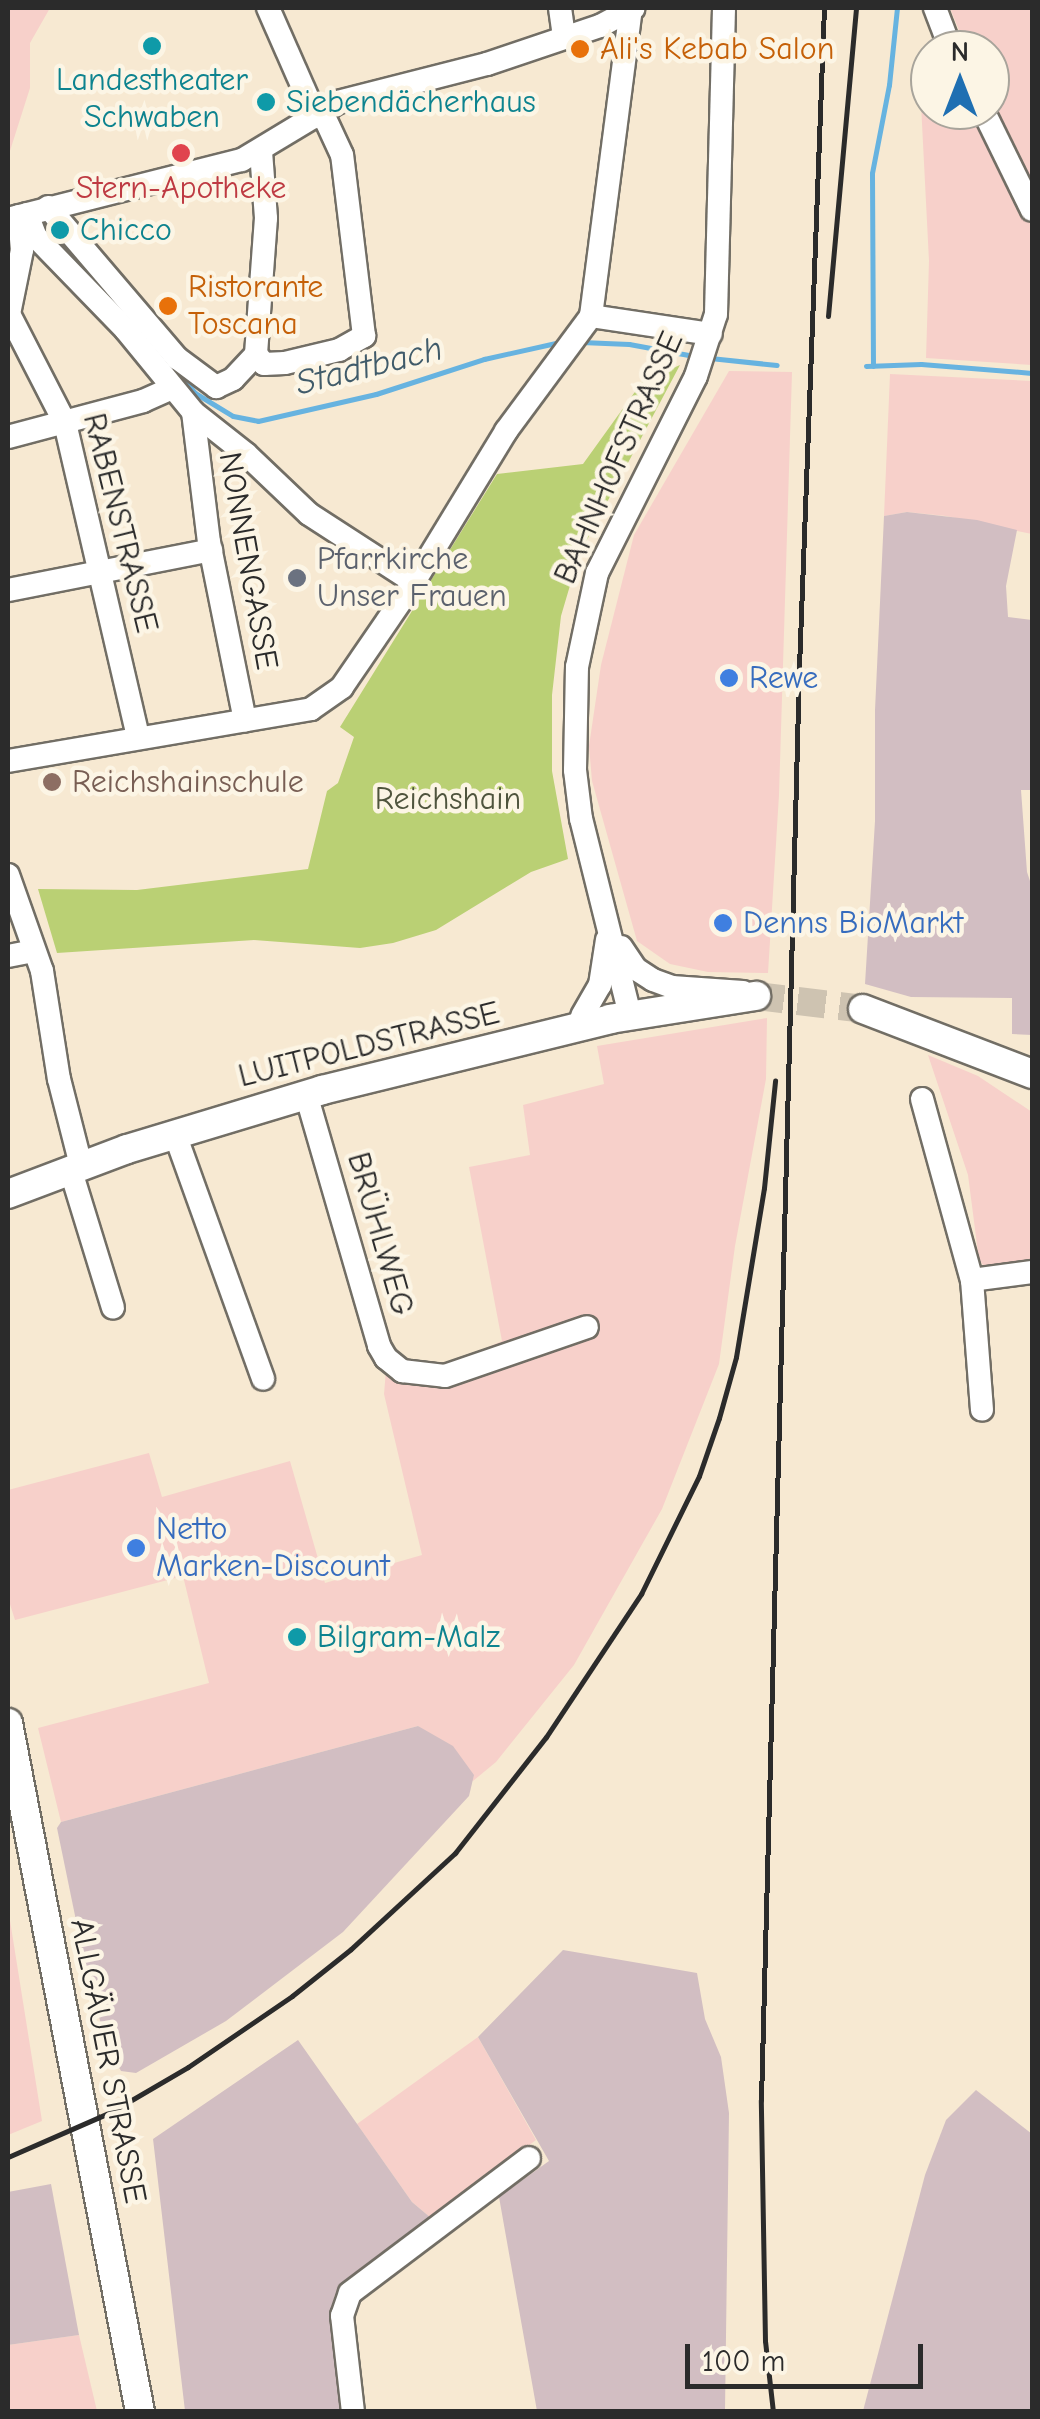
<!DOCTYPE html>
<meta charset="utf-8">
<style>
body{margin:0}
#map{position:relative;width:1040px;height:2419px;overflow:hidden;background:#f7e9d2;font-family:"Comic Neue",sans-serif}
div>[style]{position:absolute}
[style*='--x']{left:calc(var(--x)*1px);top:calc(var(--y)*1px);width:calc(var(--w)*1px);rotate:calc(var(--a)*1deg)}
.built>*{inset:0;background:#f7d0ca}
.industrial>*{inset:0;background:#d2bec2}
.green>*{inset:0;background:#bad074}
.stream>*{height:5px;margin:-2.5px;padding:0 2.5px;transform-origin:2.5px;border-radius:2.5px;background:#67b3e0}
.major-tunnel>*{height:28px;margin-top:-14px;transform-origin:0;background:repeating-linear-gradient(90deg,#cec3b1 0 28px,transparent 0 42px)}
.roads{filter:drop-shadow(2px 0 #726e65) drop-shadow(-2px 0 #726e65) drop-shadow(0 2px #726e65) drop-shadow(0 -2px #726e65)}
.minor>*{height:22px;margin:-11px;padding:0 11px;transform-origin:11px;border-radius:11px;background:#fff}
.major>*{height:28px;margin:-14px;padding:0 14px;transform-origin:14px;border-radius:14px;background:#fff}
.rail>*{height:5px;margin:-2.5px;padding:0 2.5px;transform-origin:2.5px;border-radius:2.5px;background:#2b2b2b}
.dots>*{width:28px;height:28px;translate:-50% -50%;box-sizing:border-box;border:5px solid #fcf5e5;border-radius:50%}
span{translate:-50% -50%;white-space:nowrap;text-align:center;line-height:1.15;-webkit-text-stroke:9px #fcf5e5;paint-order:stroke}
.food-label{font-size:32px;color:#c56008}
.left{translate:0 -50%;text-align:left}
.culture-label{font-size:32px;color:#0d838f}
.health-label{font-size:32px;color:#be3a42}
.street-label{font-size:32px;color:#2b2b2b}
.worship-label{font-size:32px;color:#5b616d}
.shop-label{font-size:32px;color:#366cbe}
.education-label{font-size:32px;color:#785e54}
.park-label{font-size:32px;color:#4f543d}
.water-label{font-size:35px;color:#405b6a;font-style:italic}
.frame{position:absolute;inset:0;border:10px solid #2b2b2b;pointer-events:none}
.north{position:absolute;left:910px;top:30px;width:100px;height:100px;box-sizing:border-box;background:#fcf5e5;border:2px solid #a8a49b;border-radius:50%;rotate:0deg;font-size:28px;font-weight:700;line-height:40px;text-align:center;color:#2b2b2b}
.north::after{content:'';display:block;margin:auto;width:35px;height:45px;background:#1f6fb2;clip-path:polygon(50% 0,100% 100%,50% 72%,0 100%)}
.scale{position:absolute;left:685px;top:2344px;width:238px;height:45px;box-sizing:border-box;border:5px solid #2b2b2b;border-top:0;padding-left:12px;font-size:30px;line-height:35px;white-space:nowrap;color:#2b2b2b;-webkit-text-stroke:8px #fcf5e5;paint-order:stroke}
</style>
<div id="map">
<div class="built">
<div style="clip-path:polygon(8px 8px,50px 8px,30px 43px,30px 88px,9px 154px)"></div>
<div style="clip-path:polygon(950px 8px,1032px 8px,1032px 365px,926px 358px,929px 261px,921px 104px,930px 100px,930px 110px,990px 110px,990px 50px,967px 50px)"></div>
<div style="clip-path:polygon(729px 371px,792px 372px,779px 795px,768px 973px,708px 972px,670px 964px,637px 941px,592px 781px,589px 746px,601px 665px,634px 535px)"></div>
<div style="clip-path:polygon(890px 374px,1032px 381px,1032px 534px,946px 516px,907px 512px,884px 516px)"></div>
<div style="clip-path:polygon(767px 1018px,766px 1079px,735px 1246px,719px 1364px,662px 1509px,574px 1665px,496px 1762px,473px 1781px,418px 1726px,61px 1822px,38px 1728px,209px 1683px,183px 1576px,15px 1620px,8px 1598px,8px 1490px,149px 1453px,162px 1497px,290px 1461px,325px 1583px,422px 1555px,384px 1394px,386px 1370px,440px 1368px,502px 1341px,469px 1167px,530px 1155px,523px 1105px,604px 1084px,597px 1046px)"></div>
<div style="clip-path:polygon(928px 1055px,978px 1076px,1032px 1112px,1032px 1259px,984px 1266px,979px 1260px,968px 1175px)"></div>
<div style="clip-path:polygon(8px 1908px,42px 2121px,8px 2135px)"></div>
<div style="clip-path:polygon(478px 2037px,536px 2140px,431px 2218px,412px 2202px,357px 2124px)"></div>
<div style="clip-path:polygon(79px 2335px,97px 2411px,8px 2411px,8px 2345px)"></div>
</div>
<div class="industrial">
<div style="clip-path:polygon(907px 512px,977px 520px,1017px 530px,1006px 586px,1008px 617px,1032px 620px,1032px 790px,1021px 790px,1027px 872px,1032px 887px,1032px 1035px,1012px 1034px,1012px 998px,911px 997px,865px 984px,875px 821px,875px 710px,884px 516px)"></div>
<div style="clip-path:polygon(418px 1726px,453px 1746px,474px 1775px,469px 1796px,343px 1932px,226px 2021px,136px 2073px,121px 2071px,107px 2046px,86px 1969px,57px 1828px,61px 1822px)"></div>
<div style="clip-path:polygon(563px 1950px,697px 1973px,705px 2019px,721px 2057px,729px 2113px,725px 2411px,537px 2411px,499px 2197px,549px 2161px,478px 2037px)"></div>
<div style="clip-path:polygon(298px 2040px,412px 2202px,431px 2218px,365px 2265px,335px 2295px,330px 2312px,344px 2411px,185px 2411px,153px 2139px)"></div>
<div style="clip-path:polygon(976px 2090px,1032px 2134px,1032px 2411px,863px 2411px,925px 2175px,946px 2120px)"></div>
<div style="clip-path:polygon(51px 2184px,79px 2335px,8px 2345px,8px 2192px)"></div>
</div>
<div class="green">
<div style="clip-path:polygon(680px 365px,579px 555px,561px 616px,552px 695px,552px 771px,568px 859px,531px 872px,436px 930px,393px 943px,360px 948px,254px 940px,57px 953px,38px 889px,137px 890px,308px 869px,327px 791px,338px 783px,354px 737px,340px 727px,497px 474px,583px 464px,642px 382px)"></div>
</div>
<div class="stream">
<div style="--x:46;--y:232;--w:52;--a:41.9"></div>
<div style="--x:581;--y:342;--w:48;--a:2.4"></div>
<div style="--x:629;--y:344;--w:66;--a:10.5"></div>
<div style="--x:710;--y:358;--w:67;--a:6"></div>
<div style="--x:866;--y:366;--w:55;--a:-2.1"></div>
<div style="--x:921;--y:364;--w:111;--a:4.6"></div>
<div style="--x:873;--y:366;--w:193;--a:-90.3"></div>
<div style="--x:872;--y:173;--w:90;--a:-79.1"></div>
<div style="--x:889;--y:85;--w:77;--a:-84.1"></div>
<div style="--x:175;--y:369;--w:31;--a:50"></div>
<div style="--x:195;--y:393;--w:44;--a:31.2"></div>
<div style="--x:233;--y:416;--w:25;--a:11"></div>
<div style="--x:258;--y:421;--w:121;--a:-12.9"></div>
<div style="--x:376;--y:394;--w:114;--a:-18"></div>
<div style="--x:484;--y:359;--w:78;--a:-12.6"></div>
</div>
<div class="major-tunnel">
<div style="--x:756;--y:996;--w:108;--a:6.9"></div>
</div>
<div class="roads">
<div class="minor">
<div style="--x:268;--y:8;--w:119;--a:66.2"></div>
<div style="--x:560;--y:8;--w:28;--a:82"></div>
<div style="--x:935;--y:8;--w:45;--a:69.1"></div>
<div style="--x:983;--y:110;--w:111;--a:63.9"></div>
<div style="--x:48;--y:207;--w:199;--a:49.5"></div>
<div style="--x:177;--y:358;--w:49;--a:36.6"></div>
<div style="--x:216;--y:387;--w:19;--a:-25"></div>
<div style="--x:233;--y:379;--w:34;--a:-47"></div>
<div style="--x:256;--y:354;--w:136;--a:-85.8"></div>
<div style="--x:266;--y:218;--w:67;--a:-94.3"></div>
<div style="--x:27;--y:214;--w:25;--a:69"></div>
<div style="--x:36;--y:237;--w:129;--a:45.9"></div>
<div style="--x:126;--y:330;--w:106;--a:50.7"></div>
<div style="--x:193;--y:412;--w:68;--a:38.4"></div>
<div style="--x:246;--y:454;--w:87;--a:43.6"></div>
<div style="--x:309;--y:514;--w:125;--a:32.9"></div>
<div style="--x:19;--y:216;--w:34;--a:85"></div>
<div style="--x:22;--y:250;--w:65;--a:101.5"></div>
<div style="--x:9;--y:314;--w:123;--a:62.8"></div>
<div style="--x:65;--y:423;--w:322;--a:76.9"></div>
<div style="--x:8;--y:219;--w:241;--a:-14.2"></div>
<div style="--x:242;--y:160;--w:112;--a:-31.1"></div>
<div style="--x:338;--y:102;--w:154;--a:-14.3"></div>
<div style="--x:487;--y:64;--w:119;--a:-18.6"></div>
<div style="--x:600;--y:26;--w:38;--a:-28"></div>
<div style="--x:591;--y:316;--w:121;--a:8.5"></div>
<div style="--x:256;--y:354;--w:13;--a:51"></div>
<div style="--x:264;--y:364;--w:21;--a:-3"></div>
<div style="--x:285;--y:363;--w:56;--a:-13.5"></div>
<div style="--x:339;--y:350;--w:29;--a:-29"></div>
<div style="--x:364;--y:336;--w:182;--a:-96.9"></div>
<div style="--x:342;--y:155;--w:47;--a:-114.9"></div>
<div style="--x:193;--y:412;--w:131;--a:83"></div>
<div style="--x:209;--y:542;--w:182;--a:78.6"></div>
<div style="--x:8;--y:437;--w:140;--a:-14.9"></div>
<div style="--x:143;--y:401;--w:32;--a:-24"></div>
<div style="--x:8;--y:590;--w:207;--a:-11.1"></div>
<div style="--x:8;--y:761;--w:307;--a:-9.7"></div>
<div style="--x:311;--y:709;--w:38;--a:-35"></div>
<div style="--x:342;--y:687;--w:127;--a:-55.6"></div>
<div style="--x:414;--y:582;--w:177;--a:-58.6"></div>
<div style="--x:506;--y:431;--w:143;--a:-53.5"></div>
<div style="--x:591;--y:316;--w:311;--a:-82.6"></div>
<div style="--x:8;--y:875;--w:102;--a:70.5"></div>
<div style="--x:42;--y:971;--w:109;--a:81.1"></div>
<div style="--x:59;--y:1079;--w:89;--a:75.7"></div>
<div style="--x:621;--y:947;--w:27;--a:56"></div>
<div style="--x:636;--y:969;--w:20;--a:33"></div>
<div style="--x:653;--y:980;--w:20;--a:20"></div>
<div style="--x:672;--y:987;--w:71;--a:4"></div>
<div style="--x:8;--y:956;--w:26;--a:-11"></div>
<div style="--x:630;--y:1015;--w:202;--a:-104"></div>
<div style="--x:581;--y:819;--w:49;--a:-97"></div>
<div style="--x:575;--y:770;--w:103;--a:-88.9"></div>
<div style="--x:577;--y:667;--w:96;--a:-78"></div>
<div style="--x:597;--y:573;--w:220;--a:-63.3"></div>
<div style="--x:696;--y:376;--w:65;--a:-72.1"></div>
<div style="--x:716;--y:314;--w:306;--a:-88.5"></div>
<div style="--x:582;--y:1016;--w:36;--a:-60"></div>
<div style="--x:600;--y:985;--w:46;--a:-81.2"></div>
<div style="--x:306;--y:1094;--w:262;--a:73.8"></div>
<div style="--x:379;--y:1346;--w:14;--a:60"></div>
<div style="--x:386;--y:1358;--w:21;--a:39"></div>
<div style="--x:402;--y:1371;--w:43;--a:6.6"></div>
<div style="--x:445;--y:1376;--w:150;--a:-19"></div>
<div style="--x:922;--y:1099;--w:188;--a:74.6"></div>
<div style="--x:972;--y:1280;--w:130;--a:85.6"></div>
<div style="--x:175;--y:1134;--w:260;--a:70.2"></div>
<div style="--x:70;--y:1168;--w:146;--a:72.9"></div>
<div style="--x:972;--y:1280;--w:61;--a:-7.6"></div>
<div style="--x:353;--y:2412;--w:97;--a:-96.5"></div>
<div style="--x:342;--y:2316;--w:24;--a:-71"></div>
<div style="--x:350;--y:2293;--w:224;--a:-37"></div>
</div>
<div class="major">
<div style="--x:863;--y:1009;--w:181;--a:21"></div>
<div style="--x:8;--y:1194;--w:127;--a:-20.7"></div>
<div style="--x:127;--y:1149;--w:204;--a:-16.8"></div>
<div style="--x:322;--y:1090;--w:297;--a:-13.8"></div>
<div style="--x:610;--y:1019;--w:148;--a:-9"></div>
<div style="--x:8;--y:1723;--w:702;--a:79.15"></div>
</div>
</div>
<div class="rail">
<div style="--x:828;--y:316;--w:309;--a:-84.8"></div>
<div style="--x:8;--y:2157;--w:112;--a:-23.6"></div>
<div style="--x:111;--y:2112;--w:89;--a:-30.3"></div>
<div style="--x:188;--y:2067;--w:126;--a:-34.3"></div>
<div style="--x:292;--y:1996;--w:75;--a:-38.5"></div>
<div style="--x:351;--y:1949;--w:142;--a:-42.7"></div>
<div style="--x:455;--y:1853;--w:147;--a:-51.9"></div>
<div style="--x:546;--y:1737;--w:172;--a:-56.4"></div>
<div style="--x:641;--y:1594;--w:131;--a:-63.8"></div>
<div style="--x:699;--y:1476;--w:61;--a:-71"></div>
<div style="--x:719;--y:1418;--w:63;--a:-74.4"></div>
<div style="--x:736;--y:1357;--w:171;--a:-80.6"></div>
<div style="--x:764;--y:1188;--w:108;--a:-84.1"></div>
<div style="--x:773;--y:2412;--w:71;--a:-96.4"></div>
<div style="--x:765;--y:2341;--w:241;--a:-91"></div>
<div style="--x:761;--y:2100;--w:1434;--a:-88.48"></div>
<div style="--x:799;--y:667;--w:659;--a:-87.83"></div>
</div>
<div class="dots">
<div style="left:152px;top:46px;background:#0f9aa8"></div>
<div style="left:580px;top:49px;background:#e8710a"></div>
<div style="left:266px;top:102px;background:#0f9aa8"></div>
<div style="left:181px;top:153px;background:#e0444e"></div>
<div style="left:60px;top:230px;background:#0f9aa8"></div>
<div style="left:168px;top:306px;background:#e8710a"></div>
<div style="left:297px;top:578px;background:#6b7280"></div>
<div style="left:729px;top:678px;background:#3f7fe0"></div>
<div style="left:52px;top:782px;background:#8d6e63"></div>
<div style="left:723px;top:923px;background:#3f7fe0"></div>
<div style="left:136px;top:1548px;background:#3f7fe0"></div>
<div style="left:297px;top:1637px;background:#0f9aa8"></div>
</div>
<div class="food-label">
<span class="left" style="left:600px;top:49px">Ali's Kebab Salon</span>
<span class="left" style="left:188px;top:306px">Ristorante<br>Toscana</span>
</div>
<div class="culture-label">
<span style="left:152px;top:99px">Landestheater<br>Schwaben</span>
<span class="left" style="left:286px;top:102px">Siebendächerhaus</span>
<span class="left" style="left:80px;top:230px">Chicco</span>
<span class="left" style="left:317px;top:1637px">Bilgram-Malz</span>
</div>
<div class="health-label">
<span style="left:181px;top:188px">Stern-Apotheke</span>
</div>
<div class="street-label">
<span style="left:619px;top:458px;rotate:-66deg">BAHNHOFSTRASSE</span>
<span style="left:120px;top:523px;rotate:76deg">RABENSTRASSE</span>
<span style="left:248px;top:561px;rotate:80deg">NONNENGASSE</span>
<span style="left:369px;top:1045px;rotate:-14deg">LUITPOLDSTRASSE</span>
<span style="left:380px;top:1234px;rotate:74deg">BRÜHLWEG</span>
<span style="left:108px;top:2061px;rotate:79deg">ALLGÄUER STRASSE</span>
</div>
<div class="worship-label">
<span class="left" style="left:317px;top:578px">Pfarrkirche<br>Unser Frauen</span>
</div>
<div class="shop-label">
<span class="left" style="left:749px;top:678px">Rewe</span>
<span class="left" style="left:743px;top:923px">Denns BioMarkt</span>
<span class="left" style="left:156px;top:1548px">Netto<br>Marken-Discount</span>
</div>
<div class="education-label">
<span class="left" style="left:72px;top:782px">Reichshainschule</span>
</div>
<div class="park-label">
<span style="left:448px;top:799px">Reichshain</span>
</div>
<div class="water-label">
<span style="left:369px;top:366px;rotate:-14deg">Stadtbach</span>
</div>
<div class="frame"></div>
<div class="north">N</div>
<div class="scale">100 m</div>
</div>
